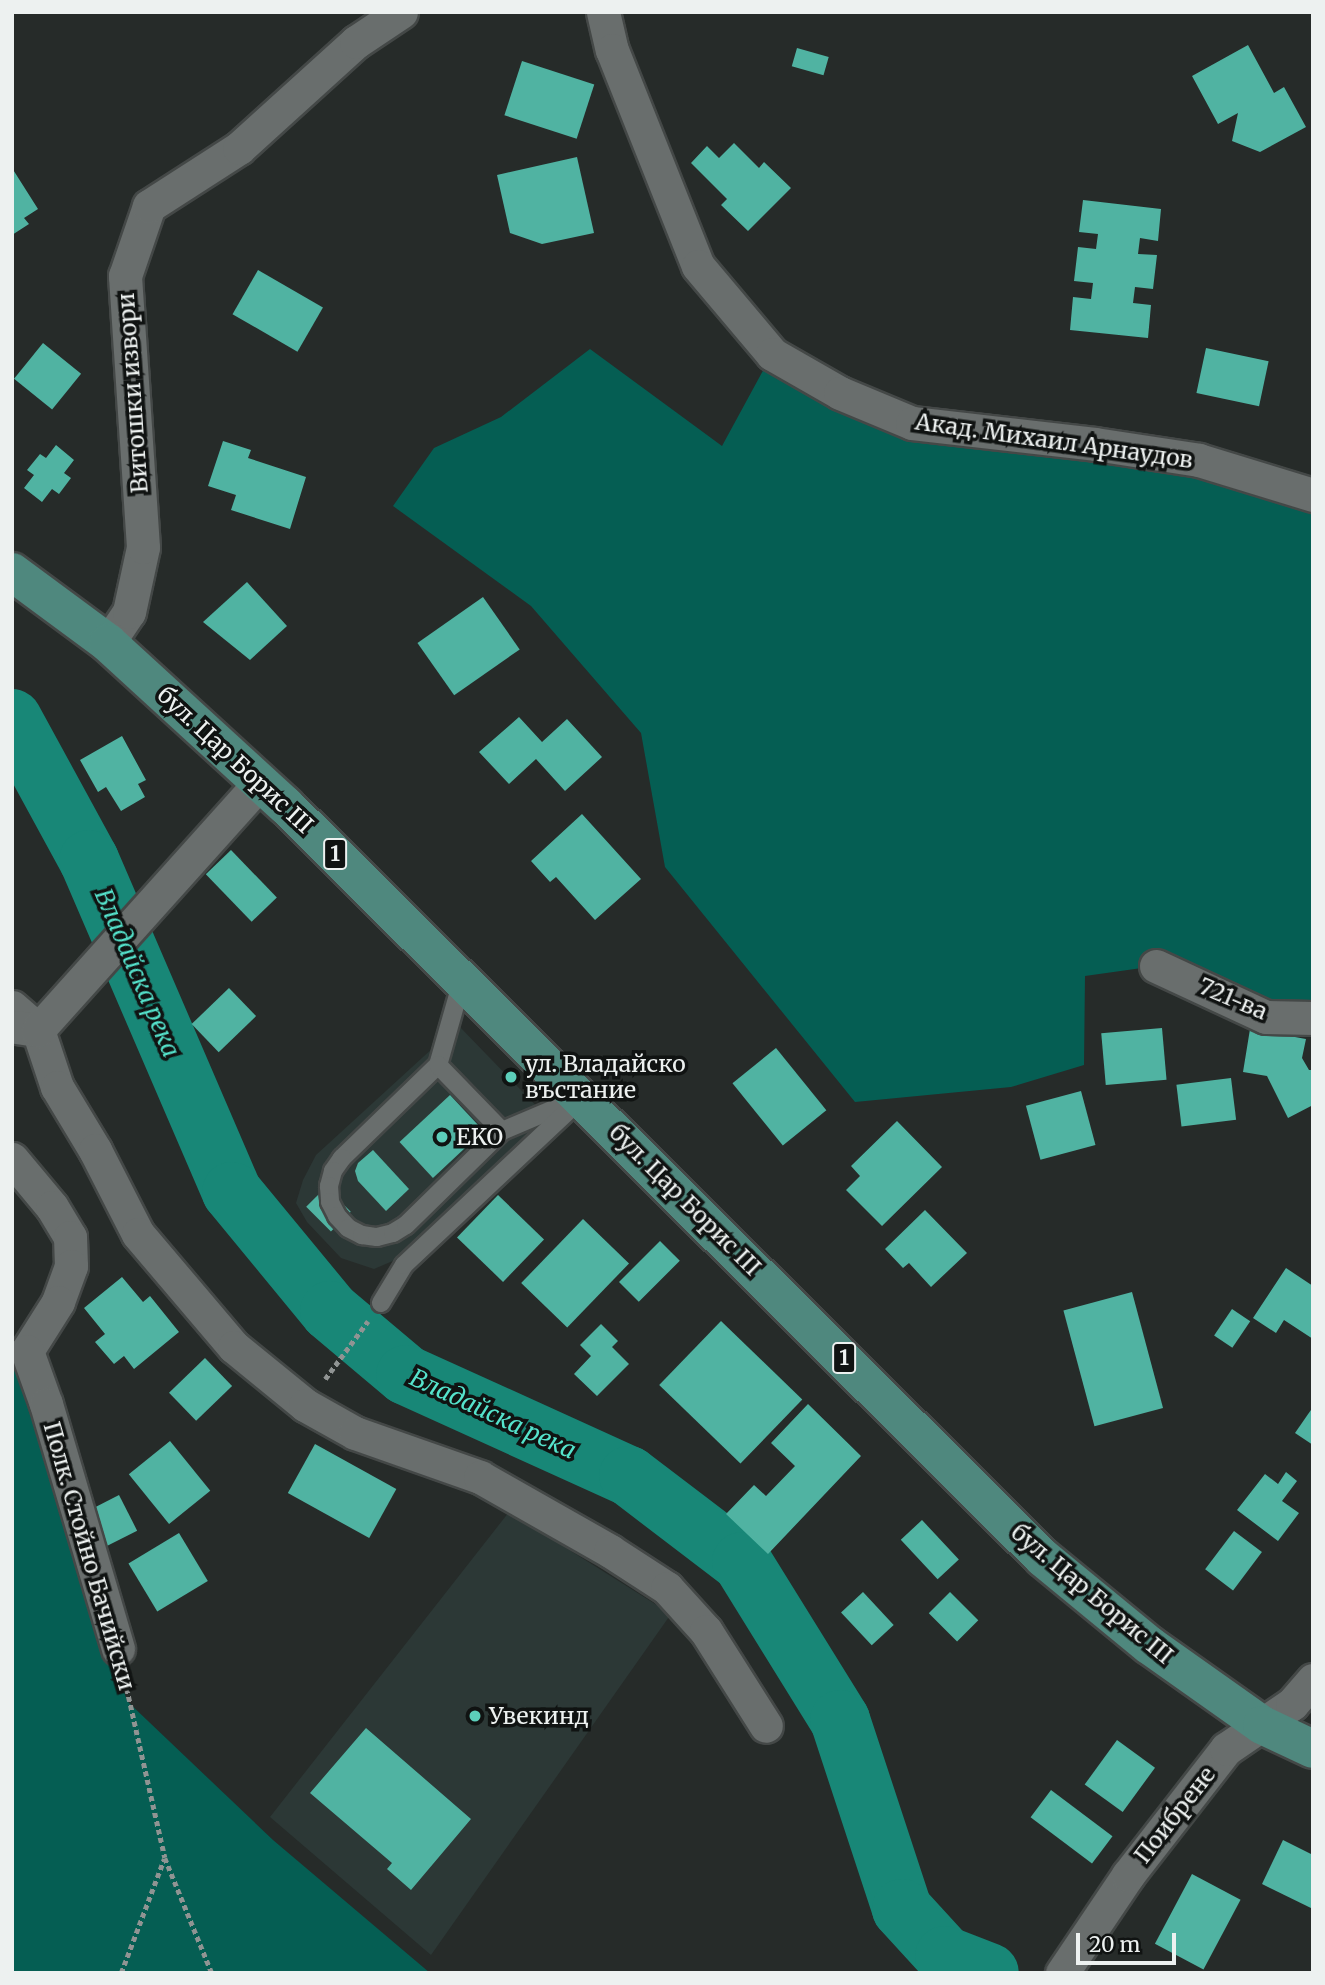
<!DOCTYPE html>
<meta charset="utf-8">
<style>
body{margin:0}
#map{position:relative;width:1325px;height:1985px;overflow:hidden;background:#262b29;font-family:Merriweather,serif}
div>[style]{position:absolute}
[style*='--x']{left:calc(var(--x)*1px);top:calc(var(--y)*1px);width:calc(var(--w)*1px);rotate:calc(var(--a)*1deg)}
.built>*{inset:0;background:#2c3836}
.forest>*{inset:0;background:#055e53}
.river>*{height:60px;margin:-30px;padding:0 30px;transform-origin:30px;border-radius:30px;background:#188777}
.building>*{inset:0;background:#50b3a2;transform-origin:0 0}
.path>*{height:4.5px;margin-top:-2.25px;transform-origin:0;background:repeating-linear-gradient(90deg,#909493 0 5px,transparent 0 8.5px)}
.roads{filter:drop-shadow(2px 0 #444847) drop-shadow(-2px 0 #444847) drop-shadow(0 2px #444847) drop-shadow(0 -2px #444847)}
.lane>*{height:18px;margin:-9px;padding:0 9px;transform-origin:9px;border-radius:9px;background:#696e6d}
.street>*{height:33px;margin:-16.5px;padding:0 16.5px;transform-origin:16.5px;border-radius:16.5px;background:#696e6d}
.primary>*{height:38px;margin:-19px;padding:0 19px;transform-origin:19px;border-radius:19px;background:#4f887e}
.dots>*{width:19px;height:19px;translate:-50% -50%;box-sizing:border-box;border:4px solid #101312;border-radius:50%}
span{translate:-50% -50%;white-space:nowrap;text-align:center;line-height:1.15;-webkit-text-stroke:7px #101312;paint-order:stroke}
.shield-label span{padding:2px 5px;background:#101312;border:2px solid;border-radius:5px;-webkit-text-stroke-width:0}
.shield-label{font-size:21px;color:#edf1f0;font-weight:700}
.street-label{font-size:23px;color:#edf1f0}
.poi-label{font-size:23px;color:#edf1f0}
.left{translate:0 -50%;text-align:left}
.water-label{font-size:24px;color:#55e3cc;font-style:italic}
.frame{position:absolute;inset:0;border:14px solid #edf1f0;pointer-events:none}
.scale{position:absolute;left:1076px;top:1933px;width:100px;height:32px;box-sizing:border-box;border:4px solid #edf1f0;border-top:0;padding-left:9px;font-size:21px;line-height:24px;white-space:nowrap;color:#edf1f0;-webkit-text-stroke:5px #101312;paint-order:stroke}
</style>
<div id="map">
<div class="built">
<div style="clip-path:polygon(458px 1025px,548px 1118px,395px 1260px,374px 1269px,341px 1258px,307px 1222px,296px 1203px,303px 1180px,316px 1155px)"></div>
<div style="clip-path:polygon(509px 1512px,671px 1614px,431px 1955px,270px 1817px)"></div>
</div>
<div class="forest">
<div style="clip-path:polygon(590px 349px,722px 446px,772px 354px,840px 393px,1313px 495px,1313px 1018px,1156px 966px,1085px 976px,1084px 1065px,1011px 1087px,855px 1102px,665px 867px,641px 733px,531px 606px,393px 506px,434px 448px,501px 417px)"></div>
<div style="clip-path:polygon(12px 1349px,127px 1701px,273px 1840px,430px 1973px,12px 1973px)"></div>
</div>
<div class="river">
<div style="--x:12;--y:719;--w:161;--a:61.4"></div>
<div style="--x:89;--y:860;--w:361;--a:66.7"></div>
<div style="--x:232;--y:1192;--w:154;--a:50.5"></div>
<div style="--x:330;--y:1311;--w:99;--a:40.1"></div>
<div style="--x:406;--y:1375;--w:245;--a:24.4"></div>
<div style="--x:629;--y:1476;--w:142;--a:37.3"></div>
<div style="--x:742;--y:1562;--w:186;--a:58.2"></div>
<div style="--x:840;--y:1720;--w:199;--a:71.8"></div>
<div style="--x:902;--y:1909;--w:64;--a:47.5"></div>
<div style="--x:945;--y:1956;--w:47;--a:21.1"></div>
</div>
<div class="building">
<div style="clip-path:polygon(1248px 45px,1274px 93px,1284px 87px,1306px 127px,1260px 152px,1232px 141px,1238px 113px,1218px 124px,1192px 76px)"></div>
<div style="left:797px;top:48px;width:33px;height:19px;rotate:16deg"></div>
<div style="left:522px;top:61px;width:76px;height:57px;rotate:18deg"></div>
<div style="clip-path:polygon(734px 143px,759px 168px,764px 162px,791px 188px,748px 231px,721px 205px,727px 199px,691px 163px,707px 146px,719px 158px)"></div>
<div style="clip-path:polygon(577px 157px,594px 233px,542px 244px,510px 233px,497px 175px)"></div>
<div style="clip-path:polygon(12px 168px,38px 209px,24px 218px,29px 224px,12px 235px)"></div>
<div style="clip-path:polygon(1083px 200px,1161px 209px,1158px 241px,1140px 238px,1138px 254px,1157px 255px,1153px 289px,1135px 287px,1133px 303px,1151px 305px,1148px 338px,1070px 330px,1073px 297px,1091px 299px,1093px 283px,1074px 281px,1078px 247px,1096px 249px,1098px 234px,1079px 232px)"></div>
<div style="left:258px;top:270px;width:75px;height:51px;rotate:30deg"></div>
<div style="left:43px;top:343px;width:49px;height:46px;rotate:39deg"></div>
<div style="left:1206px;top:348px;width:64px;height:46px;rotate:12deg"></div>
<div style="clip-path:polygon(223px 441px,251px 450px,248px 458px,306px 477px,290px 529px,231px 510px,236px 495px,208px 486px)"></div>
<div style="clip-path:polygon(56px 445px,74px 460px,64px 473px,71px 478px,59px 494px,52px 489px,42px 502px,24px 488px,34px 475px,27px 470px,40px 454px,46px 458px)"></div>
<div style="clip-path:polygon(247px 582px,287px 626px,250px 660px,203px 622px)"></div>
<div style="left:483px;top:597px;width:64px;height:80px;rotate:55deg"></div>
<div style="clip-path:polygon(519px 717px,542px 742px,567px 719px,602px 757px,565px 791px,536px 759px,509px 784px,479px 752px)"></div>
<div style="clip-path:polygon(122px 736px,146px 780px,138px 784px,145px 797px,121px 811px,106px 787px,98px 792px,80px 760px)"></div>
<div style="clip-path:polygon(582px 814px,641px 879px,595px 920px,556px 877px,550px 882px,531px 861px)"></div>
<div style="left:231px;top:850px;width:66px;height:35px;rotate:46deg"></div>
<div style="left:229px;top:988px;width:39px;height:52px;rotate:46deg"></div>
<div style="left:1162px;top:1028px;width:52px;height:61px;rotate:85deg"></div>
<div style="clip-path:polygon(1250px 1029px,1306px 1039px,1302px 1058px,1309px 1070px,1313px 1070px,1313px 1105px,1288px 1118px,1267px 1076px,1243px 1072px)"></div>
<div style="left:776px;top:1048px;width:80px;height:56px;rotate:51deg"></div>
<div style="left:1231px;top:1078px;width:42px;height:55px;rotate:83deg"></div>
<div style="left:1081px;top:1091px;width:56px;height:57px;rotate:75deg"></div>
<div style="left:450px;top:1095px;width:49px;height:69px;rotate:47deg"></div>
<div style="clip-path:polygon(897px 1121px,942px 1167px,882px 1226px,846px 1190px,860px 1176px,851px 1166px)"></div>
<div style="clip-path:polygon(373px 1150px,409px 1189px,386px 1211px,358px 1181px,355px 1171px,358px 1163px)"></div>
<div style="left:326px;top:1187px;width:35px;height:28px;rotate:45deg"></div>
<div style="left:498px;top:1195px;width:64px;height:59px;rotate:44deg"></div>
<div style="clip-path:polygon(925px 1210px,967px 1253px,931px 1287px,909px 1263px,903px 1268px,885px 1249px)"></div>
<div style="left:583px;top:1219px;width:64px;height:89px;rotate:44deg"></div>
<div style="left:660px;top:1241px;width:28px;height:58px;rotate:45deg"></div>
<div style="clip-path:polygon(1286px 1268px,1313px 1286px,1313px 1339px,1284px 1320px,1276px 1333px,1253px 1318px)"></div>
<div style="clip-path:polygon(122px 1277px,143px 1302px,150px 1296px,179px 1332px,134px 1369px,124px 1356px,114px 1364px,95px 1342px,105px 1334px,84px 1308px)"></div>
<div style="left:1132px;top:1292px;width:120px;height:71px;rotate:75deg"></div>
<div style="left:1232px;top:1309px;width:22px;height:32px;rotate:34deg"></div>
<div style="left:721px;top:1321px;width:113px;height:89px;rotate:44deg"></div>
<div style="clip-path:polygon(601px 1324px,618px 1341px,612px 1347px,629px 1364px,597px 1396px,574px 1374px,591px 1356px,580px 1345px)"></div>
<div style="left:205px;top:1358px;width:39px;height:50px;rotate:46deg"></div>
<div style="clip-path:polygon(808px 1404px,861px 1456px,768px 1554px,726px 1514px,754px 1485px,766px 1496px,795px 1466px,771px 1443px)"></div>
<div style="clip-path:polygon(1313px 1407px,1313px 1445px,1295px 1433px)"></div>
<div style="left:170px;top:1441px;width:64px;height:53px;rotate:51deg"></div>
<div style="left:315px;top:1444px;width:93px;height:56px;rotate:29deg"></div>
<div style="clip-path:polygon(1286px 1472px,1297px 1481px,1282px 1501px,1299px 1513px,1278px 1541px,1237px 1510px,1265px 1474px,1278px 1484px)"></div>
<div style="left:119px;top:1495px;width:40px;height:34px;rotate:63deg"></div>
<div style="left:922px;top:1520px;width:54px;height:29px;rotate:47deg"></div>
<div style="left:1234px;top:1531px;width:35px;height:48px;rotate:37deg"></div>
<div style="left:179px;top:1533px;width:56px;height:59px;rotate:59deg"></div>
<div style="left:863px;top:1592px;width:45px;height:30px;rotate:47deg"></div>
<div style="left:950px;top:1592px;width:40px;height:30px;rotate:45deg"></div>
<div style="clip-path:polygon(366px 1728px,471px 1819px,411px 1890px,387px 1869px,392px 1863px,310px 1793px)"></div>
<div style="left:1117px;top:1740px;width:47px;height:55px;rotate:36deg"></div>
<div style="left:1051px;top:1790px;width:77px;height:34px;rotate:37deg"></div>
<div style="clip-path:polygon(1283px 1840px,1313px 1855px,1313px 1909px,1262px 1884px)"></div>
<div style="left:1192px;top:1874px;width:55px;height:79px;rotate:28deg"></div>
</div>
<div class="path">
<div style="--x:325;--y:1379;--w:72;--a:-53.4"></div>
<div style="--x:125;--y:1680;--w:182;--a:77.3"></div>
<div style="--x:165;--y:1858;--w:124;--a:67.8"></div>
<div style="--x:121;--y:1973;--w:122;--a:-69.3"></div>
</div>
<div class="roads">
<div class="lane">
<div style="--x:462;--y:981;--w:87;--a:105.9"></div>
<div style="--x:438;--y:1065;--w:134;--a:135.9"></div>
<div style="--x:342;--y:1158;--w:16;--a:125"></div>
<div style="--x:333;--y:1171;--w:16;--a:105"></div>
<div style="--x:329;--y:1186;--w:16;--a:86"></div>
<div style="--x:330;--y:1202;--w:16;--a:63"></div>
<div style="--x:337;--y:1216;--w:16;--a:47"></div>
<div style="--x:348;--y:1228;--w:16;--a:27"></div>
<div style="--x:362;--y:1235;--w:15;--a:8"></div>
<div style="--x:377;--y:1237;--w:16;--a:-14"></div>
<div style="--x:393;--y:1233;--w:15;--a:-32"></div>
<div style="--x:406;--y:1225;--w:134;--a:-44.4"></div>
<div style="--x:502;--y:1131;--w:87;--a:-23"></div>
<div style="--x:438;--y:1065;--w:92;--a:45.9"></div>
<div style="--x:381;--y:1303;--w:44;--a:-58.8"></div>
<div style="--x:404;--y:1265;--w:231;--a:-43.2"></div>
</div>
<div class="street">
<div style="--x:603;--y:12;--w:39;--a:77"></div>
<div style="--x:612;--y:50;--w:232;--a:68.3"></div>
<div style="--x:698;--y:266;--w:115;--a:49.9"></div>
<div style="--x:772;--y:354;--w:78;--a:29.8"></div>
<div style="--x:840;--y:393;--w:78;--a:22.6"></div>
<div style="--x:912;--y:423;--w:184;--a:6.5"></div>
<div style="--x:1095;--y:444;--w:105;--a:8.7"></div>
<div style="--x:1199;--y:460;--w:119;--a:17.1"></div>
<div style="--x:108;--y:643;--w:37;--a:-56"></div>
<div style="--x:129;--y:612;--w:66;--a:-77.8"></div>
<div style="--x:143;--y:547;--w:272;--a:-93.8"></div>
<div style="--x:125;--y:276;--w:74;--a:-71.1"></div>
<div style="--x:149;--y:206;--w:107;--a:-32.8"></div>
<div style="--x:239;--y:148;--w:158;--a:-42.2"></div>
<div style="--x:356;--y:42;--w:54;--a:-33.7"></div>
<div style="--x:1156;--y:966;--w:121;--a:24.9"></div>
<div style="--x:1266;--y:1017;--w:47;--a:1.2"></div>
<div style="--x:12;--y:1007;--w:35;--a:41"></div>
<div style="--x:38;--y:1030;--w:60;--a:71.6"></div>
<div style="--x:57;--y:1087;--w:74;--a:58.9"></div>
<div style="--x:95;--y:1150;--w:94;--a:62.9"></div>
<div style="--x:138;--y:1234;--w:148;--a:49.7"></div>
<div style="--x:234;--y:1347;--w:92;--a:39.2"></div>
<div style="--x:305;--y:1405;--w:57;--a:29.2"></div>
<div style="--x:355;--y:1433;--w:133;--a:19.4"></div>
<div style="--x:480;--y:1477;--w:150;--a:29.6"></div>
<div style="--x:610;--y:1551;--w:68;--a:33"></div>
<div style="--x:667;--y:1588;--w:58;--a:47.8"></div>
<div style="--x:706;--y:1631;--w:112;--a:57.7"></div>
<div style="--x:16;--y:1027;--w:22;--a:8"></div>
<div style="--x:38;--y:1030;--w:332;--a:-48.1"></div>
<div style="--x:12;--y:1159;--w:62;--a:50.2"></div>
<div style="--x:52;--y:1207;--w:35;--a:59"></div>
<div style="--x:70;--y:1237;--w:29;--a:88"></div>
<div style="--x:71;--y:1266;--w:38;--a:110"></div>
<div style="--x:58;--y:1302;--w:58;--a:122.3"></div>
<div style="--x:27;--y:1351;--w:56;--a:70.3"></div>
<div style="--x:46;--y:1404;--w:255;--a:73.6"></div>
<div style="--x:1062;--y:1973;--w:118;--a:-56"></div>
<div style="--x:1128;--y:1875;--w:160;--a:-52.1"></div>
<div style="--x:1226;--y:1749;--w:80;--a:-34.3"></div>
<div style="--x:1292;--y:1704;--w:32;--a:-49"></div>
</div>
<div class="primary">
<div style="--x:12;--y:572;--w:119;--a:36.5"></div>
<div style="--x:108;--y:643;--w:240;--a:42.5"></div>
<div style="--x:285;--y:805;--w:1068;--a:44.81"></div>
<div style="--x:1043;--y:1558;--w:137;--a:39.4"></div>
<div style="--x:1149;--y:1645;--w:138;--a:35.3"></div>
<div style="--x:1262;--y:1725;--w:56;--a:25.2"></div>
</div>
</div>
<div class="dots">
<div style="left:511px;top:1077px;background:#5cceba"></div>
<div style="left:442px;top:1137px;background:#5cceba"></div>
<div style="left:475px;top:1716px;background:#5cceba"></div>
</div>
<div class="shield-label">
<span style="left:335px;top:854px">1</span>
<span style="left:844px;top:1358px">1</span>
</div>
<div class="street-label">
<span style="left:133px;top:393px;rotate:-94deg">Витошки извори</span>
<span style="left:1054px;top:441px;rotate:8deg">Акад. Михаил Арнаудов</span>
<span style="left:235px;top:760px;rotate:43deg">бул. Цар Борис III</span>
<span style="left:1233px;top:999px;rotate:23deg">721-ва</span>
<span style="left:685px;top:1200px;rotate:45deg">бул. Цар Борис III</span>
<span style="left:89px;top:1556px;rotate:74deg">Полк. Стойно Бачийски</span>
<span style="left:1092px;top:1594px;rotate:40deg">бул. Цар Борис III</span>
<span style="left:1175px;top:1815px;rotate:-52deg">Поибрене</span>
</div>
<div class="poi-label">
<span class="left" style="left:525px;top:1077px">ул. Владайско<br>въстание</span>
<span class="left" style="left:456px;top:1137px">EKO</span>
<span class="left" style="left:489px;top:1716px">Увекинд</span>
</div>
<div class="water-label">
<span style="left:137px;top:973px;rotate:67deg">Владайска река</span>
<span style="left:493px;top:1414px;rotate:25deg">Владайска река</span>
</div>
<div class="frame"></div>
<div class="scale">20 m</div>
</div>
